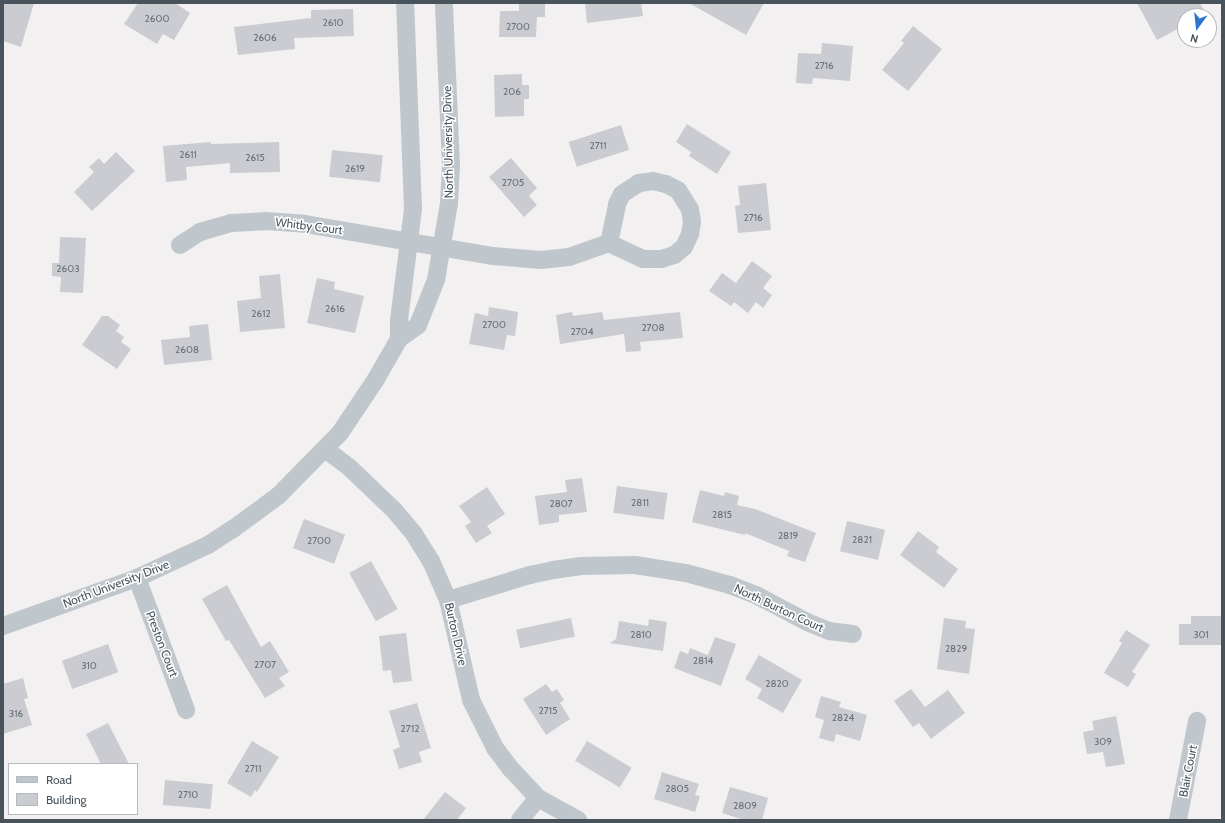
<!DOCTYPE html>
<style>
body{margin:0}
#map{position:relative;width:1225px;height:823px;overflow:hidden;background:#f2f0f0;font-family:Cabin,sans-serif}
div>[style]{position:absolute}
[style*='--x']{left:calc(var(--x)*1px);top:calc(var(--y)*1px);width:calc(var(--w)*1px);rotate:calc(var(--a)*1deg)}
.building>*{inset:0;background:#caccd1;transform-origin:0 0}
.minor>*{height:18px;margin:-9px;padding:0 9px;transform-origin:9px;border-radius:9px;background:#bfc7cd}
span{translate:-50% -50%;white-space:nowrap;text-align:center;line-height:1.15;-webkit-text-stroke:3px #fff;paint-order:stroke}
.number-label{font-size:10px;color:#697178}
.number-label span{-webkit-text-stroke-width:0}
.street-label{font-size:12px;color:#49535b}
.frame{position:absolute;inset:0;border:4px solid #49535b;pointer-events:none}
.legend{position:absolute;left:8px;top:763px;width:130px;height:52px;box-sizing:border-box;background:#fff;border:1px solid #b6babd;margin:0;padding:5px 7px;list-style:none;font-size:12px;color:#49535b}
.legend li{display:flex;align-items:center;gap:8px;height:20px}
.legend b{width:20px;border:1px solid #b6babd}
.north{position:absolute;left:1177px;top:8px;width:40px;height:40px;box-sizing:border-box;background:#fff;border:1px solid #b6babd;border-radius:50%;rotate:195deg;font-size:11px;font-weight:700;line-height:16px;text-align:center;color:#49535b}
.north::after{content:'';display:block;margin:auto;width:14px;height:18px;background:#2c76cf;clip-path:polygon(50% 0,100% 100%,50% 72%,0 100%)}
</style>
<div id="map">
<div class="building">
<div style="clip-path:polygon(3px 3px,34px 3px,21px 47px,3px 41px)"></div>
<div style="clip-path:polygon(138px 3px,175px 3px,190px 13px,174px 40px,163px 34px,157px 44px,124px 24px)"></div>
<div style="clip-path:polygon(519px 3px,545px 3px,545px 17px,537px 17px,536px 37px,499px 37px,500px 11px,519px 11px)"></div>
<div style="clip-path:polygon(585px 3px,641px 3px,643px 16px,587px 23px)"></div>
<div style="clip-path:polygon(689px 3px,764px 3px,746px 35px)"></div>
<div style="clip-path:polygon(1137px 3px,1200px 3px,1207px 16px,1185px 16px,1185px 25px,1157px 40px)"></div>
<div style="clip-path:polygon(353px 9px,354px 36px,294px 38px,295px 49px,238px 55px,234px 27px,311px 18px,311px 10px)"></div>
<div style="clip-path:polygon(913px 26px,942px 49px,908px 91px,882px 70px,904px 43px,901px 41px)"></div>
<div style="clip-path:polygon(822px 43px,853px 46px,850px 81px,813px 78px,812px 84px,796px 83px,798px 53px,821px 54px)"></div>
<div style="clip-path:polygon(522px 74px,522px 85px,529px 85px,529px 99px,524px 99px,524px 116px,495px 117px,494px 75px)"></div>
<div style="clip-path:polygon(687px 124px,731px 152px,717px 174px,689px 156px,691px 152px,676px 142px)"></div>
<div style="left:621px;top:125px;width:26px;height:55px;rotate:72deg"></div>
<div style="clip-path:polygon(211px 142px,211px 144px,279px 142px,280px 172px,230px 173px,230px 163px,186px 167px,187px 180px,166px 182px,163px 146px)"></div>
<div style="left:332px;top:150px;width:51px;height:27px;rotate:6deg"></div>
<div style="clip-path:polygon(116px 152px,135px 171px,92px 211px,74px 192px,94px 172px,89px 167px,99px 158px,104px 164px)"></div>
<div style="clip-path:polygon(511px 158px,537px 188px,529px 196px,537px 205px,524px 217px,489px 177px)"></div>
<div style="clip-path:polygon(766px 183px,771px 230px,738px 233px,735px 206px,740px 205px,738px 186px)"></div>
<div style="clip-path:polygon(60px 237px,86px 238px,83px 293px,60px 292px,61px 277px,52px 276px,52px 263px,59px 263px)"></div>
<div style="clip-path:polygon(752px 261px,772px 276px,763px 288px,772px 295px,763px 308px,756px 302px,748px 313px,734px 302px,731px 306px,709px 291px,722px 273px,736px 283px)"></div>
<div style="clip-path:polygon(280px 274px,285px 328px,240px 332px,237px 301px,261px 298px,259px 276px)"></div>
<div style="clip-path:polygon(317px 278px,335px 282px,334px 289px,364px 296px,355px 333px,307px 323px)"></div>
<div style="clip-path:polygon(489px 307px,518px 312px,515px 336px,507px 335px,504px 350px,469px 344px,475px 313px,488px 316px)"></div>
<div style="clip-path:polygon(572px 312px,573px 316px,602px 312px,604px 320px,680px 312px,683px 338px,640px 342px,641px 351px,626px 352px,624px 334px,560px 344px,556px 315px)"></div>
<div style="clip-path:polygon(102px 316px,108px 316px,120px 325px,116px 331px,124px 337px,121px 342px,131px 349px,117px 369px,82px 345px)"></div>
<div style="clip-path:polygon(208px 324px,212px 360px,164px 365px,161px 340px,190px 337px,189px 326px)"></div>
<div style="clip-path:polygon(582px 478px,587px 512px,559px 515px,559px 522px,539px 525px,535px 496px,567px 492px,565px 480px)"></div>
<div style="left:617px;top:486px;width:51px;height:27px;rotate:8deg"></div>
<div style="clip-path:polygon(487px 487px,505px 514px,487px 526px,492px 533px,476px 543px,465px 526px,471px 522px,459px 506px)"></div>
<div style="clip-path:polygon(700px 490px,724px 496px,725px 492px,739px 496px,737px 505px,755px 509px,816px 533px,805px 562px,787px 556px,789px 551px,745px 533px,745px 535px,692px 522px)"></div>
<div style="left:304px;top:519px;width:44px;height:31px;rotate:21deg"></div>
<div style="left:847px;top:521px;width:39px;height:31px;rotate:13deg"></div>
<div style="clip-path:polygon(918px 531px,939px 547px,936px 552px,958px 569px,944px 588px,900px 555px)"></div>
<div style="left:371px;top:561px;width:55px;height:25px;rotate:61deg"></div>
<div style="clip-path:polygon(227px 585px,261px 647px,270px 641px,289px 672px,279px 678px,285px 686px,265px 698px,229px 640px,226px 641px,202px 599px)"></div>
<div style="clip-path:polygon(1191px 616px,1222px 616px,1222px 645px,1179px 645px,1179px 624px,1191px 624px)"></div>
<div style="left:571px;top:618px;width:19px;height:56px;rotate:78deg"></div>
<div style="clip-path:polygon(944px 618px,966px 621px,965px 628px,975px 629px,969px 674px,937px 669px)"></div>
<div style="clip-path:polygon(649px 619px,667px 622px,663px 651px,610px 643px,616px 639px,619px 621px,648px 626px)"></div>
<div style="clip-path:polygon(1126px 630px,1150px 645px,1132px 672px,1136px 674px,1128px 687px,1104px 673px,1122px 643px,1119px 641px)"></div>
<div style="clip-path:polygon(406px 633px,412px 681px,393px 683px,391px 670px,383px 671px,379px 636px)"></div>
<div style="clip-path:polygon(715px 637px,736px 644px,721px 686px,674px 668px,680px 651px,688px 654px,690px 648px,708px 655px)"></div>
<div style="left:108px;top:644px;width:30px;height:49px;rotate:70deg"></div>
<div style="clip-path:polygon(759px 655px,802px 680px,783px 713px,757px 698px,762px 689px,745px 679px)"></div>
<div style="clip-path:polygon(23px 678px,28px 698px,24px 699px,32px 725px,3px 734px,3px 684px)"></div>
<div style="clip-path:polygon(546px 684px,552px 692px,557px 689px,564px 700px,560px 703px,570px 719px,546px 735px,523px 699px)"></div>
<div style="clip-path:polygon(911px 689px,925px 707px,948px 690px,965px 713px,931px 739px,919px 723px,913px 727px,894px 701px)"></div>
<div style="clip-path:polygon(821px 696px,841px 702px,839px 707px,867px 715px,860px 741px,836px 734px,834px 742px,819px 738px,824px 720px,815px 717px)"></div>
<div style="clip-path:polygon(417px 703px,431px 748px,419px 752px,422px 762px,399px 769px,393px 750px,400px 747px,389px 711px)"></div>
<div style="clip-path:polygon(1116px 716px,1125px 764px,1106px 767px,1103px 752px,1087px 754px,1083px 732px,1094px 730px,1092px 721px)"></div>
<div style="clip-path:polygon(108px 723px,129px 764px,101px 764px,86px 734px)"></div>
<div style="clip-path:polygon(252px 741px,279px 757px,257px 792px,255px 790px,251px 797px,227px 783px)"></div>
<div style="left:587px;top:741px;width:52px;height:23px;rotate:31deg"></div>
<div style="clip-path:polygon(662px 772px,699px 784px,695px 795px,700px 796px,695px 812px,654px 799px)"></div>
<div style="left:165px;top:780px;width:48px;height:25px;rotate:5deg"></div>
<div style="clip-path:polygon(730px 787px,768px 798px,762px 820px,744px 820px,722px 813px)"></div>
<div style="clip-path:polygon(445px 792px,466px 808px,457px 820px,423px 820px)"></div>
</div>
<div class="minor">
<div style="--x:653;--y:181;--w:13;--a:13"></div>
<div style="--x:666;--y:184;--w:13;--a:27"></div>
<div style="--x:678;--y:190;--w:22;--a:58"></div>
<div style="--x:690;--y:209;--w:13;--a:81"></div>
<div style="--x:692;--y:222;--w:12;--a:99"></div>
<div style="--x:690;--y:234;--w:14;--a:115"></div>
<div style="--x:684;--y:247;--w:13;--a:141"></div>
<div style="--x:674;--y:255;--w:13;--a:162"></div>
<div style="--x:662;--y:259;--w:19;--a:180"></div>
<div style="--x:643;--y:259;--w:38;--a:-155"></div>
<div style="--x:609;--y:243;--w:40;--a:-78"></div>
<div style="--x:617;--y:204;--w:11;--a:-63"></div>
<div style="--x:622;--y:194;--w:20;--a:-33"></div>
<div style="--x:639;--y:183;--w:14;--a:-8"></div>
<div style="--x:180;--y:245;--w:24;--a:-33"></div>
<div style="--x:200;--y:232;--w:32;--a:-16"></div>
<div style="--x:231;--y:223;--w:35;--a:-3"></div>
<div style="--x:266;--y:221;--w:39;--a:4"></div>
<div style="--x:305;--y:224;--w:191;--a:9.7"></div>
<div style="--x:493;--y:256;--w:48;--a:4.8"></div>
<div style="--x:541;--y:260;--w:28;--a:-6"></div>
<div style="--x:569;--y:257;--w:42;--a:-19.3"></div>
<div style="--x:399;--y:339;--w:19;--a:-90"></div>
<div style="--x:399;--y:320;--w:112;--a:-82.8"></div>
<div style="--x:413;--y:209;--w:206;--a:-92.2"></div>
<div style="--x:325;--y:449;--w:31;--a:37"></div>
<div style="--x:350;--y:468;--w:61;--a:43.7"></div>
<div style="--x:394;--y:510;--w:31;--a:50"></div>
<div style="--x:414;--y:534;--w:32;--a:58"></div>
<div style="--x:431;--y:561;--w:43;--a:66.4"></div>
<div style="--x:448;--y:600;--w:103;--a:77"></div>
<div style="--x:471;--y:700;--w:54;--a:63.4"></div>
<div style="--x:495;--y:748;--w:26;--a:53"></div>
<div style="--x:511;--y:769;--w:40;--a:47"></div>
<div style="--x:538;--y:798;--w:46;--a:28.8"></div>
<div style="--x:137;--y:578;--w:141;--a:69.6"></div>
<div style="--x:448;--y:600;--w:86;--a:-17"></div>
<div style="--x:530;--y:575;--w:24;--a:-12"></div>
<div style="--x:553;--y:570;--w:27;--a:-8"></div>
<div style="--x:580;--y:566;--w:55;--a:-1"></div>
<div style="--x:635;--y:565;--w:52;--a:8.9"></div>
<div style="--x:686;--y:573;--w:46;--a:15.3"></div>
<div style="--x:730;--y:585;--w:28;--a:21"></div>
<div style="--x:756;--y:595;--w:58;--a:27.9"></div>
<div style="--x:807;--y:622;--w:24;--a:22"></div>
<div style="--x:829;--y:631;--w:24;--a:7"></div>
<div style="--x:3;--y:626;--w:142;--a:-19.7"></div>
<div style="--x:137;--y:578;--w:78;--a:-24.9"></div>
<div style="--x:208;--y:545;--w:30;--a:-33"></div>
<div style="--x:233;--y:529;--w:56;--a:-36.3"></div>
<div style="--x:278;--y:496;--w:88;--a:-45.5"></div>
<div style="--x:340;--y:433;--w:65;--a:-56.3"></div>
<div style="--x:376;--y:379;--w:46;--a:-60.1"></div>
<div style="--x:399;--y:339;--w:24;--a:-36"></div>
<div style="--x:418;--y:325;--w:48;--a:-68.2"></div>
<div style="--x:436;--y:280;--w:78;--a:-80.4"></div>
<div style="--x:449;--y:203;--w:37;--a:-87"></div>
<div style="--x:451;--y:166;--w:163;--a:-92.5"></div>
<div style="--x:520;--y:820;--w:28;--a:-51"></div>
<div style="--x:1178;--y:820;--w:101;--a:-79.1"></div>
</div>
<div class="number-label">
<span style="left:157px;top:19px">2600</span>
<span style="left:333px;top:23px">2610</span>
<span style="left:518px;top:27px">2700</span>
<span style="left:265px;top:38px">2606</span>
<span style="left:824px;top:66px">2716</span>
<span style="left:512px;top:92px">206</span>
<span style="left:598px;top:146px">2711</span>
<span style="left:188px;top:155px">2611</span>
<span style="left:255px;top:158px">2615</span>
<span style="left:355px;top:169px">2619</span>
<span style="left:513px;top:183px">2705</span>
<span style="left:753px;top:218px">2716</span>
<span style="left:68px;top:269px">2603</span>
<span style="left:335px;top:309px">2616</span>
<span style="left:261px;top:314px">2612</span>
<span style="left:494px;top:325px">2700</span>
<span style="left:653px;top:328px">2708</span>
<span style="left:582px;top:332px">2704</span>
<span style="left:187px;top:350px">2608</span>
<span style="left:640px;top:503px">2811</span>
<span style="left:561px;top:504px">2807</span>
<span style="left:722px;top:515px">2815</span>
<span style="left:788px;top:536px">2819</span>
<span style="left:862px;top:540px">2821</span>
<span style="left:319px;top:541px">2700</span>
<span style="left:641px;top:635px">2810</span>
<span style="left:1201px;top:635px">301</span>
<span style="left:956px;top:649px">2829</span>
<span style="left:703px;top:661px">2814</span>
<span style="left:265px;top:665px">2707</span>
<span style="left:89px;top:666px">310</span>
<span style="left:777px;top:684px">2820</span>
<span style="left:548px;top:711px">2715</span>
<span style="left:16px;top:714px">316</span>
<span style="left:843px;top:718px">2824</span>
<span style="left:410px;top:729px">2712</span>
<span style="left:1103px;top:742px">309</span>
<span style="left:253px;top:769px">2711</span>
<span style="left:677px;top:789px">2805</span>
<span style="left:188px;top:795px">2710</span>
<span style="left:745px;top:806px">2809</span>
</div>
<div class="street-label">
<span style="left:448px;top:142px;rotate:-91deg">North University Drive</span>
<span style="left:309px;top:226px;rotate:7deg">Whitby Court</span>
<span style="left:116px;top:584px;rotate:-21deg">North University Drive</span>
<span style="left:779px;top:608px;rotate:25deg">North Burton Court</span>
<span style="left:456px;top:634px;rotate:77deg">Burton Drive</span>
<span style="left:162px;top:644px;rotate:69deg">Preston Court</span>
<span style="left:1188px;top:771px;rotate:-79deg">Blair Court</span>
</div>
<div class="frame"></div>
<ul class="legend">
<li><b style="height:5px;background:#bfc7cd"></b>Road</li>
<li><b style="height:11px;background:#caccd1"></b>Building</li>
</ul>
<div class="north">N</div>
</div>
